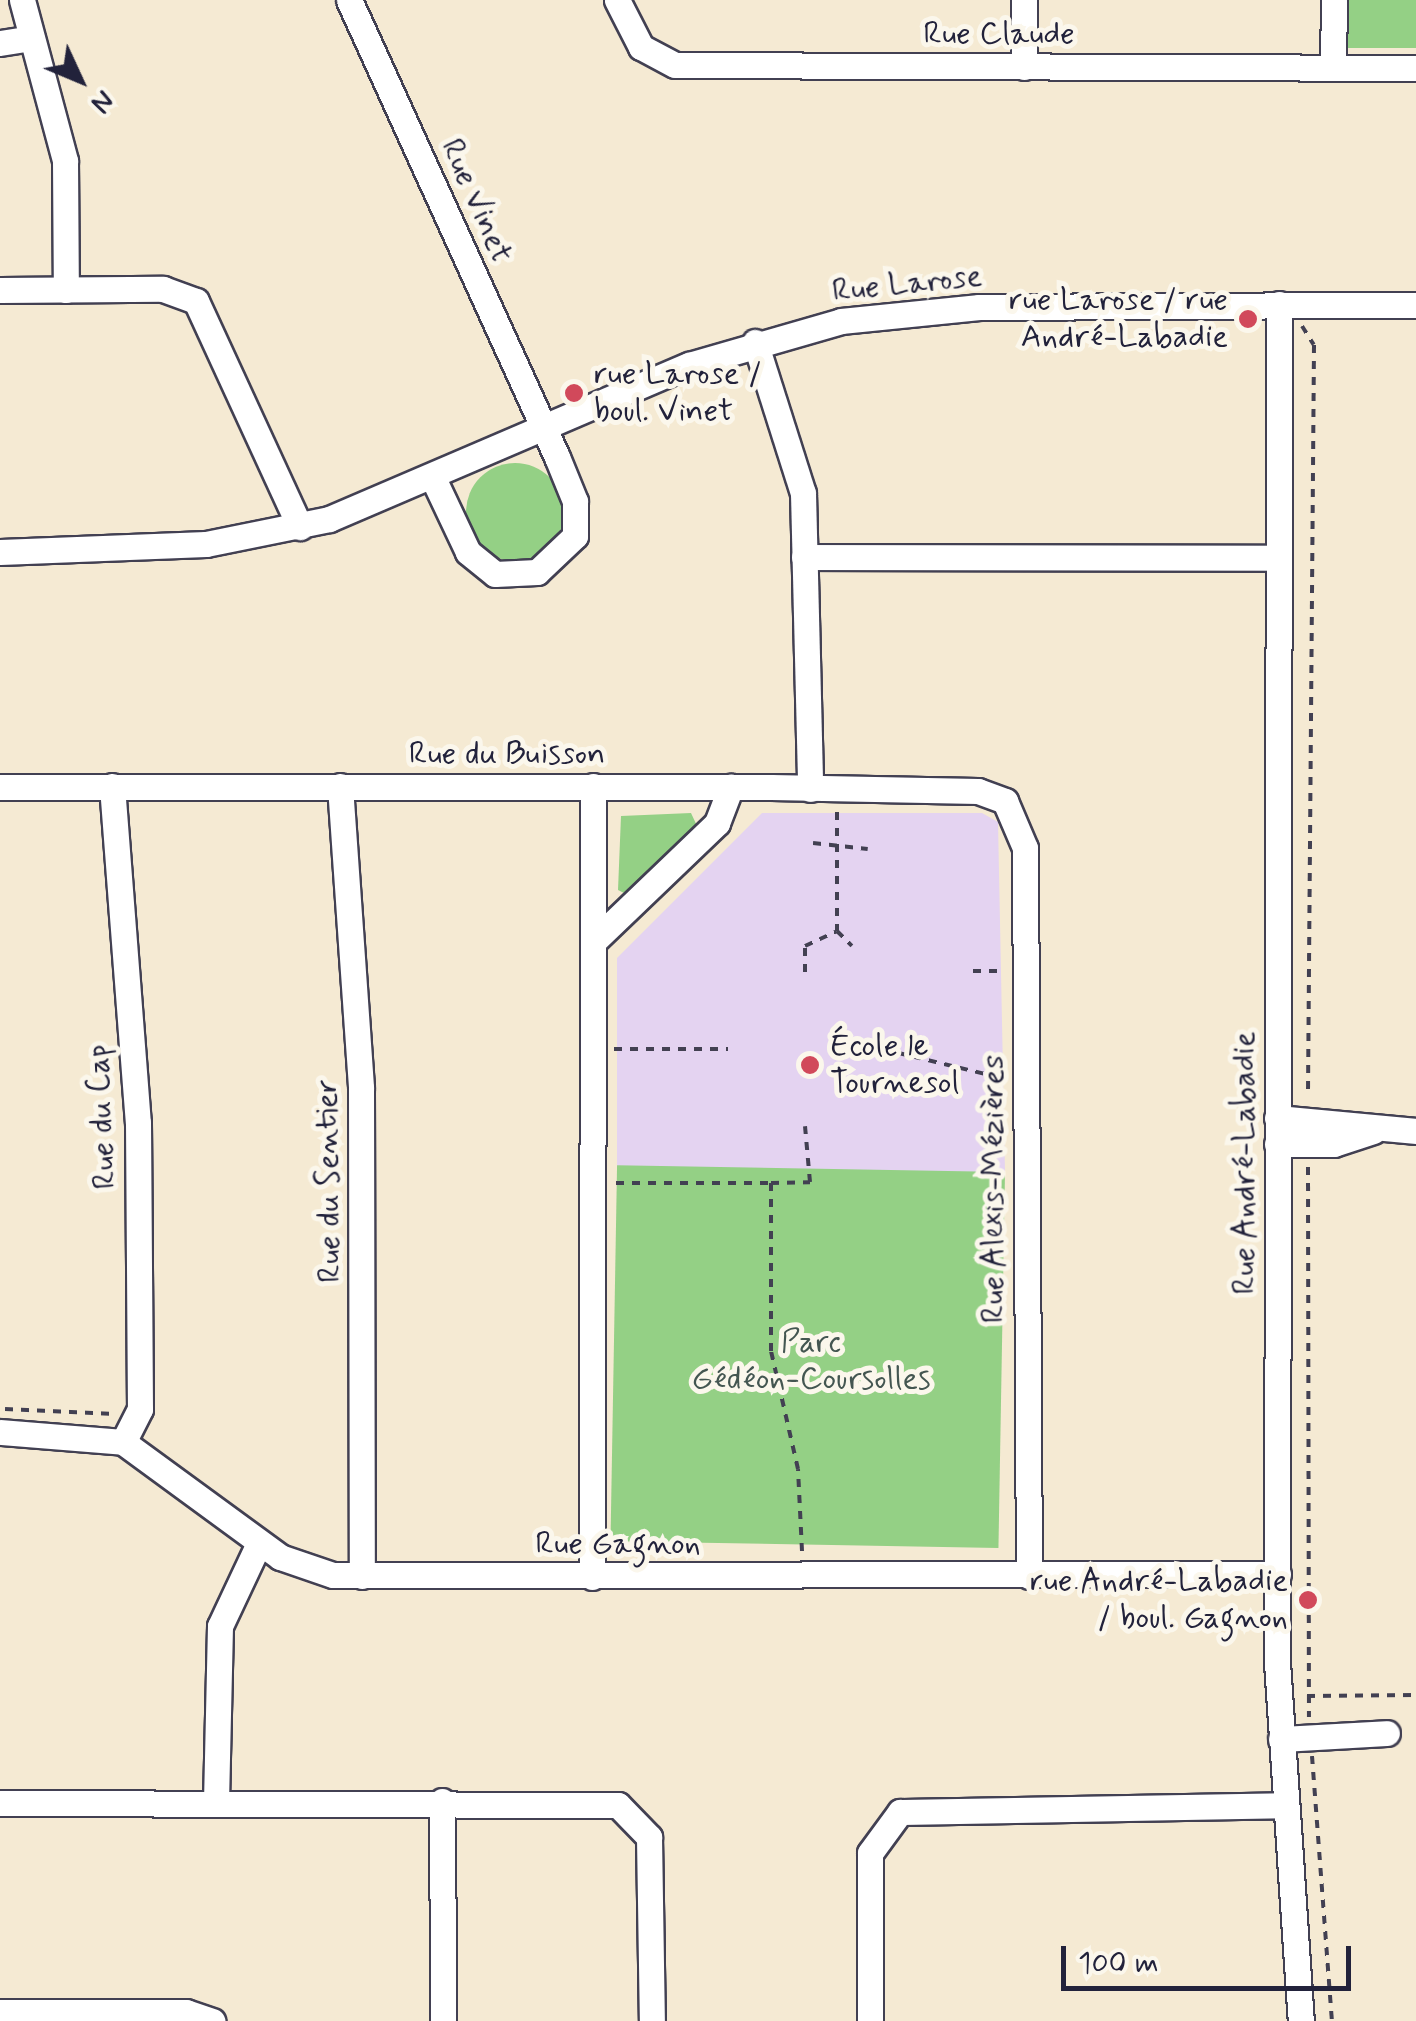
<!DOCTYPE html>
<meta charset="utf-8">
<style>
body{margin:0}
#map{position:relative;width:1416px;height:2021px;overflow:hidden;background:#f5ead3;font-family:Mynerve,sans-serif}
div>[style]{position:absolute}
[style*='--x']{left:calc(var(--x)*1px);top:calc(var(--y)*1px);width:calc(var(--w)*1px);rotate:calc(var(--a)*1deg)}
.built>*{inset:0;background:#e4d3f1}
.green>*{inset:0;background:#94d085;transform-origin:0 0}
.round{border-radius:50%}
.path>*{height:4px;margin-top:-2px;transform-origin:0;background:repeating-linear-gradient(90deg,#424052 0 8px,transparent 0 16px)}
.roads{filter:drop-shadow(2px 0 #424052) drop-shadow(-2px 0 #424052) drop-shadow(0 2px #424052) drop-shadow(0 -2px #424052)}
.minor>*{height:25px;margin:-12.5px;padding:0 12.5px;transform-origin:12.5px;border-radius:12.5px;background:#fff}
.dots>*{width:28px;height:28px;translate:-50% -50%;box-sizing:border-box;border:5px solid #fbf7ec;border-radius:50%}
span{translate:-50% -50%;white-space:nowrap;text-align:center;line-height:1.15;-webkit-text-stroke:10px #fbf7ec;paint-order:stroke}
.street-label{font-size:32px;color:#22223b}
.poi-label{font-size:32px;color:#22223b}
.right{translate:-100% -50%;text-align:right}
.left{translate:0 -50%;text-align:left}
.park-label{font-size:32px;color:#445651}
.north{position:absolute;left:30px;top:30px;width:100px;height:100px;-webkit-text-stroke:8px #fbf7ec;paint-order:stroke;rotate:134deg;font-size:28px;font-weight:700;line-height:40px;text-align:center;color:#22223b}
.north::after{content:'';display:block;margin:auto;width:35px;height:45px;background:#22223b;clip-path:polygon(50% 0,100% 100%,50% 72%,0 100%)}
.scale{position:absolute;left:1061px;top:1946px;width:290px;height:45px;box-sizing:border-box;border:5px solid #22223b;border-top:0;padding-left:12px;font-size:30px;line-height:35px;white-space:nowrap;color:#22223b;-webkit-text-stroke:8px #fbf7ec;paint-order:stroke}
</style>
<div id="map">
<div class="built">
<div style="clip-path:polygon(762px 813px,982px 813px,998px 822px,1005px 1172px,617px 1174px,617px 958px)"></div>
</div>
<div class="green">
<div style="left:1348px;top:0;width:68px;height:48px"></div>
<div class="round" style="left:466px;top:463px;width:98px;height:98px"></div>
<div style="clip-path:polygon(691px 813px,698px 828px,626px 894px,618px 890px,621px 816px)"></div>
<div style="left:1005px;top:1172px;width:376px;height:388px;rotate:91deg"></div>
</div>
<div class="path">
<div style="--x:1302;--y:326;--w:22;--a:58"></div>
<div style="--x:1314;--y:345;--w:752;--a:90.46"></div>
<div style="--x:837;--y:812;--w:119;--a:90"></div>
<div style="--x:837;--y:931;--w:21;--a:45"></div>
<div style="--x:813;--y:843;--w:55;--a:6.2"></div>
<div style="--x:973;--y:971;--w:31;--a:0"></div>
<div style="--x:805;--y:972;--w:26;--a:-90"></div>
<div style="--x:805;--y:946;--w:35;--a:-25"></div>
<div style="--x:614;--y:1049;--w:114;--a:0"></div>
<div style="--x:882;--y:1049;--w:128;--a:13.6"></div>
<div style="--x:1308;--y:1167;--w:550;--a:89.9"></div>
<div style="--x:616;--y:1183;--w:155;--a:0"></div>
<div style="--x:5;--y:1409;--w:110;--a:2.6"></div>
<div style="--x:802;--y:1551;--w:82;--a:-92.8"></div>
<div style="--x:798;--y:1469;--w:121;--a:-102.9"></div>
<div style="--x:771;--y:1351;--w:168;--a:-90"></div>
<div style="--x:771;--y:1183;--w:39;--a:-1"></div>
<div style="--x:810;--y:1182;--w:56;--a:-95.1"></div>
<div style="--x:1307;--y:1696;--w:109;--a:-0.5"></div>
<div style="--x:1312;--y:1756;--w:266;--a:85.7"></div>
</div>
<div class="roads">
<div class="minor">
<div style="--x:22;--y:0;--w:167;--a:75"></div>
<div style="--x:65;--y:161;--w:129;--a:89.6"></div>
<div style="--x:349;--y:0;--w:502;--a:65.53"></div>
<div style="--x:557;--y:457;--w:48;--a:67.8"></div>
<div style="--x:575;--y:501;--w:35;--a:90"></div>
<div style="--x:575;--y:536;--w:52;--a:136.5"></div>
<div style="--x:537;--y:572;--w:42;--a:177.3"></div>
<div style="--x:495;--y:574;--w:35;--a:-141"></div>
<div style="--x:468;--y:552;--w:80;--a:-115.3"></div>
<div style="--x:617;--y:0;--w:53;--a:62.9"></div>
<div style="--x:641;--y:47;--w:38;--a:28"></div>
<div style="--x:675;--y:65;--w:741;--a:0.23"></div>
<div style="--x:1024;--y:0;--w:67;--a:90"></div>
<div style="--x:0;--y:43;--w:32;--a:-9"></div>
<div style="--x:1333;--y:68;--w:68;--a:-89.2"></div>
<div style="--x:0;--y:290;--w:163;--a:-0.4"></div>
<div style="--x:163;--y:289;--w:35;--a:20"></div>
<div style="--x:196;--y:301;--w:249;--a:65.3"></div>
<div style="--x:1279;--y:304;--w:1358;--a:90.08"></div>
<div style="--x:1277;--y:1662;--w:360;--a:86.2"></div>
<div style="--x:755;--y:342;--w:158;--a:72.4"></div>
<div style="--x:803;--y:493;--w:296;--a:88.6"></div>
<div style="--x:0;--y:552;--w:206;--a:-2.2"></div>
<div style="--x:206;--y:544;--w:126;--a:-11.5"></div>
<div style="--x:329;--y:519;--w:392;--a:-23.2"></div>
<div style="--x:689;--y:365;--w:158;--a:-16.1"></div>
<div style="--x:841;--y:321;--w:139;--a:-5.8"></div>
<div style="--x:979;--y:307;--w:437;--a:-0.3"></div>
<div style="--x:804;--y:557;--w:475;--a:0.1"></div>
<div style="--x:112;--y:786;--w:338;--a:85.6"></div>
<div style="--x:138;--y:1123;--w:286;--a:89.6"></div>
<div style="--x:140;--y:1409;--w:37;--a:117"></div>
<div style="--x:340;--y:786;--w:303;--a:86"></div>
<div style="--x:361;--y:1088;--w:488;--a:89.9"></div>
<div style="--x:0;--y:787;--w:771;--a:0"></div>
<div style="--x:771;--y:787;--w:207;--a:1.1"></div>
<div style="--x:978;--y:791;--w:29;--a:20"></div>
<div style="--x:1005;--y:801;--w:51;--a:66.9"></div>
<div style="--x:1025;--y:848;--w:728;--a:89.69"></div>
<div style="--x:593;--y:942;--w:172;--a:-43.8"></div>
<div style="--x:717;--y:823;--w:39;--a:-69"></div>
<div style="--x:1277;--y:1118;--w:140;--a:5.3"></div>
<div style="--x:1277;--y:1144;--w:57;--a:0"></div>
<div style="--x:1334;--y:1144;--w:41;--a:-18.4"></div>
<div style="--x:0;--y:1432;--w:123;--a:4.6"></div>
<div style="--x:123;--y:1442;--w:195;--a:36.2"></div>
<div style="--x:280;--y:1557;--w:56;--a:18.8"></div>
<div style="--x:333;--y:1575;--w:945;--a:-0.06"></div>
<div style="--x:592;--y:1577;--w:791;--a:-89.93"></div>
<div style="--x:1281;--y:1739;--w:106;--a:-3.2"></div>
<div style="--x:442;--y:1801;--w:220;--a:89.7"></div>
<div style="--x:216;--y:1802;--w:176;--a:-88.7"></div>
<div style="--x:220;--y:1626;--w:92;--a:-64.8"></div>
<div style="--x:0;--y:1803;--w:618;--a:0.19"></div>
<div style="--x:618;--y:1805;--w:45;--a:45.9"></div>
<div style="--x:649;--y:1837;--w:184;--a:89.1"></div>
<div style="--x:0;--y:2012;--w:186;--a:0"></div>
<div style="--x:186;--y:2012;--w:28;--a:19"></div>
<div style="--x:870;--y:2021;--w:168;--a:-90"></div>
<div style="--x:870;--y:1853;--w:51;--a:-53.8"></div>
<div style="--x:900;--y:1812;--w:385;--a:-1"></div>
</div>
</div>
<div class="dots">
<div style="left:1248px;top:319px;background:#d1495b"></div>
<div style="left:574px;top:393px;background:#d1495b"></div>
<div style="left:810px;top:1065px;background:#d1495b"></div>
<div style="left:1308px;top:1600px;background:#d1495b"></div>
</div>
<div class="street-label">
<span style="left:999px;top:34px">Rue Claude</span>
<span style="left:476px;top:201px;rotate:66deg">Rue Vinet</span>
<span style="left:907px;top:284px;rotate:-6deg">Rue Larose</span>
<span style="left:507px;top:754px">Rue du Buisson</span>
<span style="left:102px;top:1117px;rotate:-93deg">Rue du Cap</span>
<span style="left:1245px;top:1163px;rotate:-90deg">Rue André-Labadie</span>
<span style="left:329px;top:1181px;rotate:-91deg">Rue du Sentier</span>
<span style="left:994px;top:1189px;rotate:-90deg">Rue Alexis-Mézières</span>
<span style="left:618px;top:1544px">Rue Gagnon</span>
</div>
<div class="poi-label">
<span class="right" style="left:1228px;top:319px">rue Larose / rue<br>André-Labadie</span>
<span class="left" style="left:594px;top:393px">rue Larose /<br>boul. Vinet</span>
<span class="left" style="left:830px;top:1065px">École le<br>Tournesol</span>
<span class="right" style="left:1288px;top:1600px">rue André-Labadie<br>/ boul. Gagnon</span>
</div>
<div class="park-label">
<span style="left:811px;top:1361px">Parc<br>Gédéon-Coursolles</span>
</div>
<div class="north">N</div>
<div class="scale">100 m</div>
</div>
